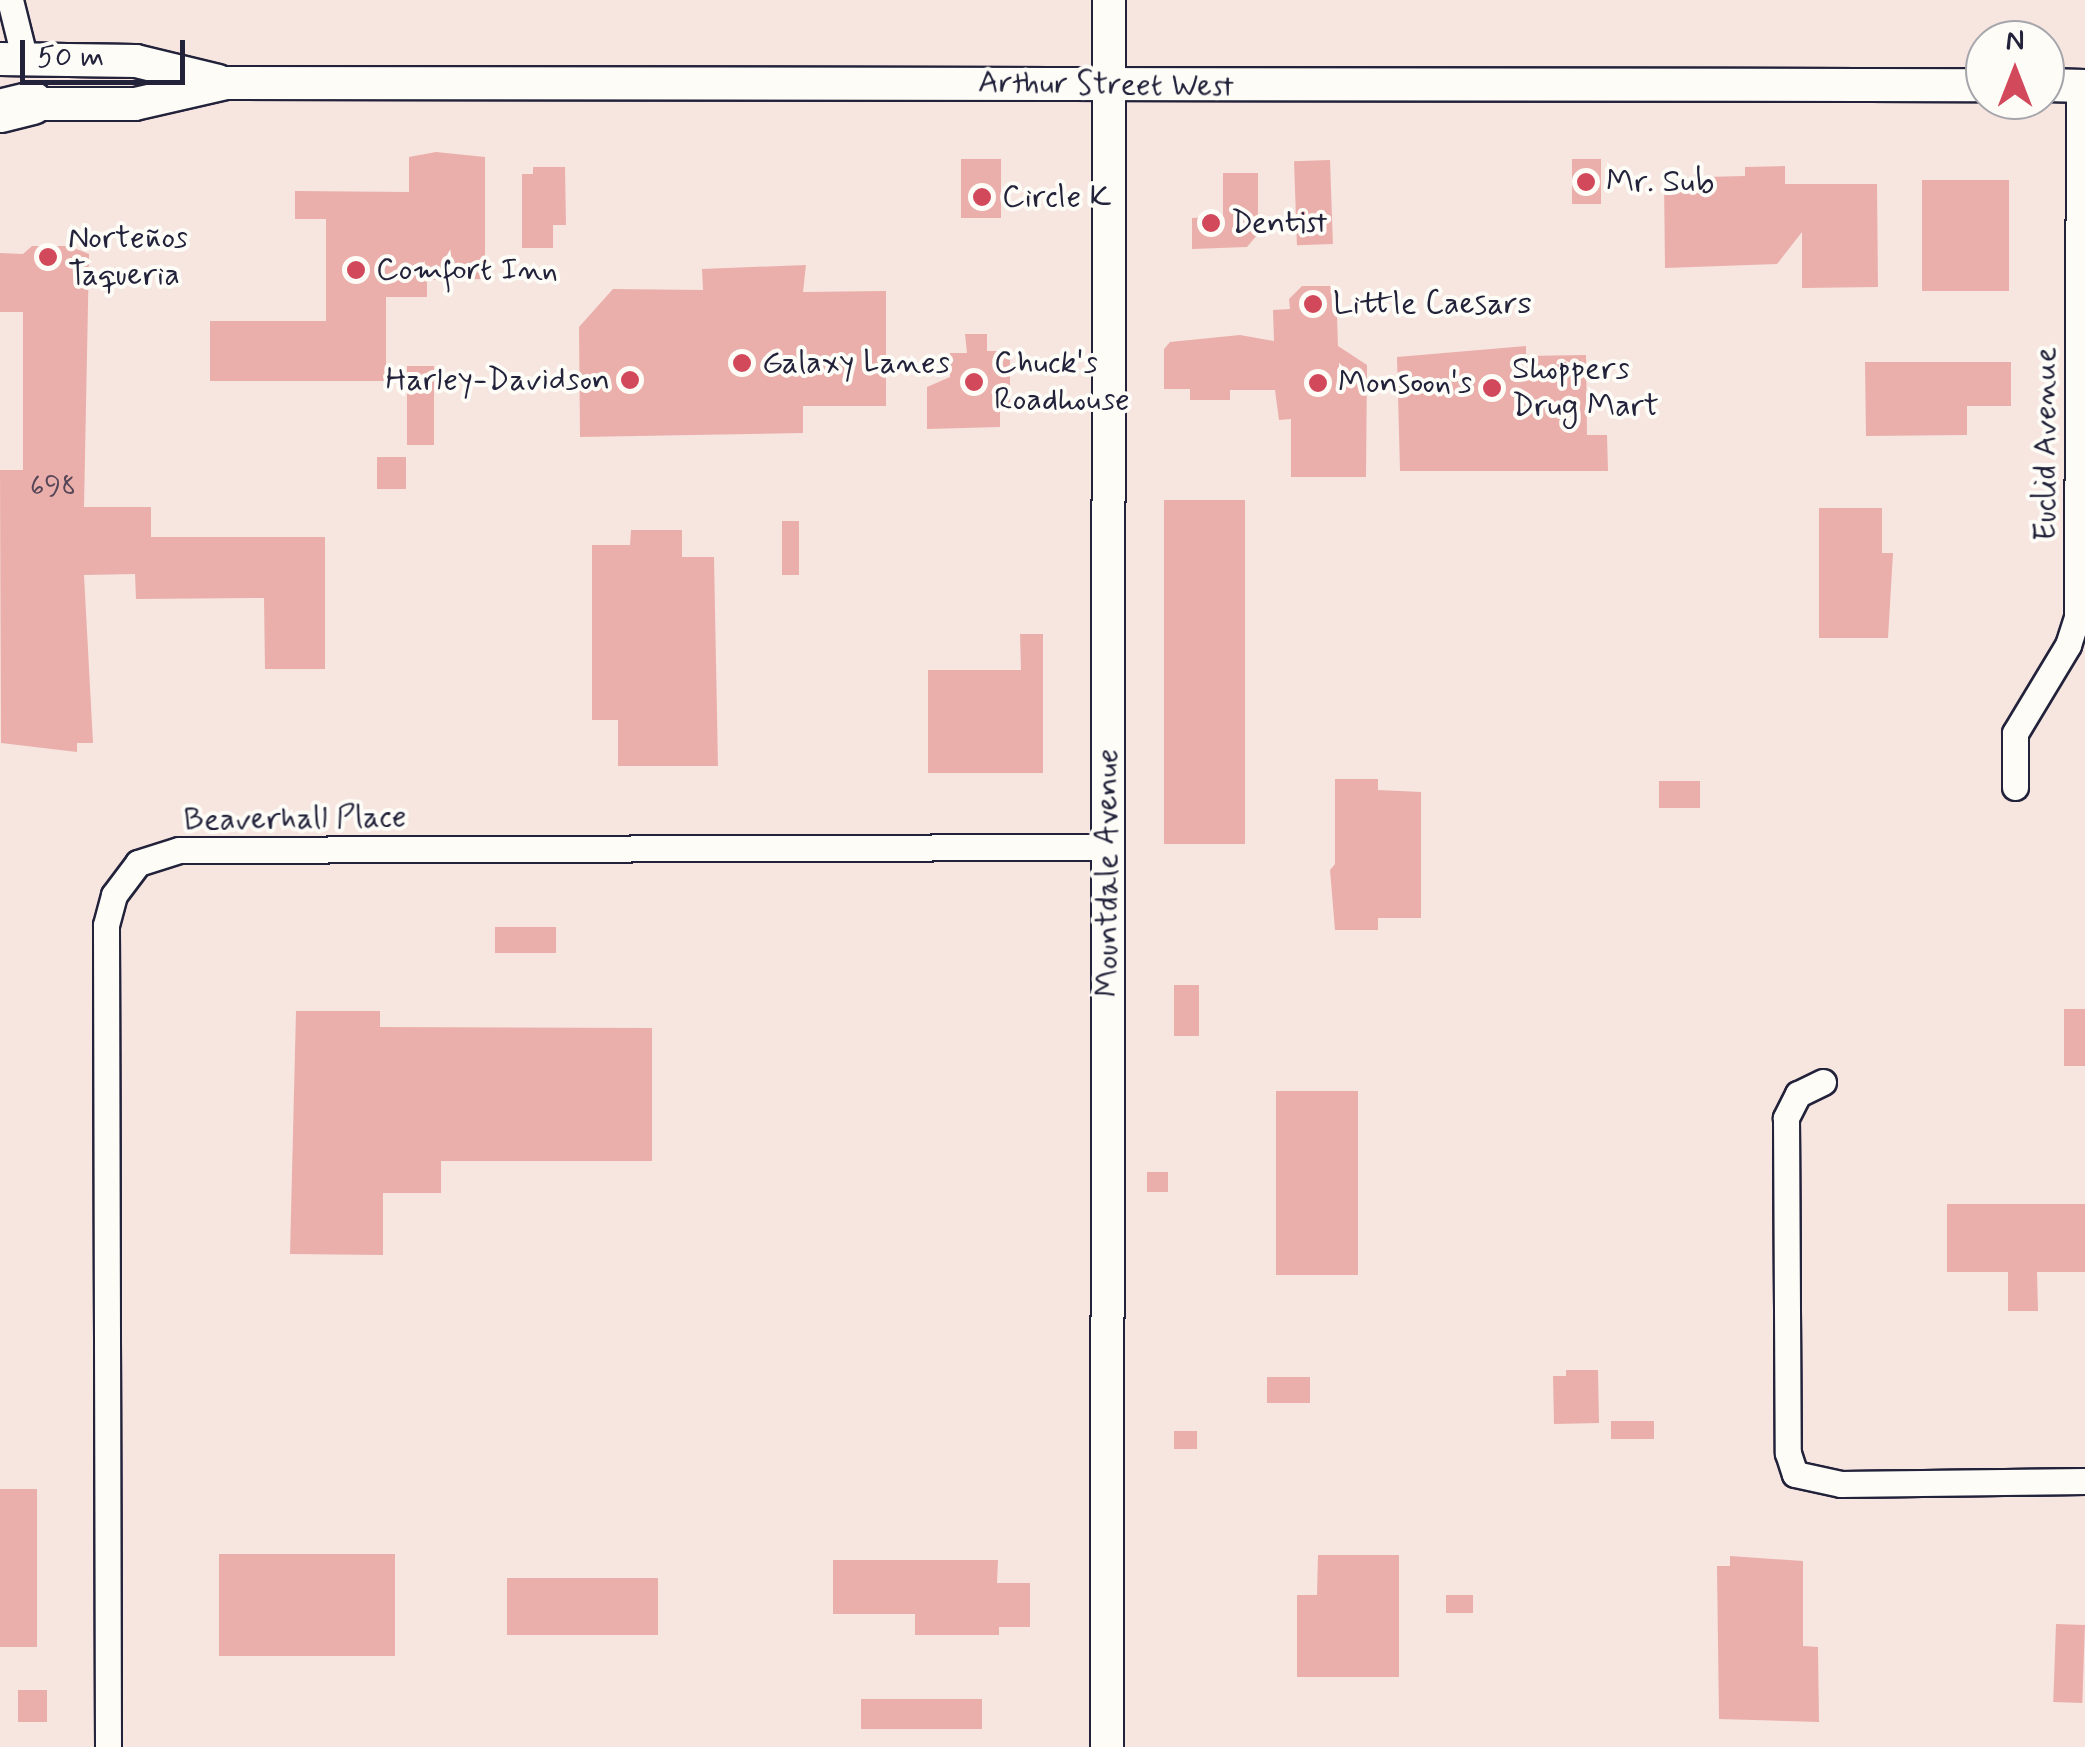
<!DOCTYPE html>
<meta charset="utf-8">
<style>
body{margin:0}
#map{position:relative;width:2085px;height:1747px;overflow:hidden;background:#f7e5e0;font-family:Mynerve,sans-serif}
div>[style]{position:absolute}
[style*='--x']{left:calc(var(--x)*1px);top:calc(var(--y)*1px);width:calc(var(--w)*1px);rotate:calc(var(--a)*1deg)}
.building>*{inset:0;background:#eaafab;transform-origin:0 0}
.roads{filter:drop-shadow(2px 0 #22223b) drop-shadow(-2px 0 #22223b) drop-shadow(0 2px #22223b) drop-shadow(0 -2px #22223b)}
.street>*{height:25px;margin:-12.5px;padding:0 12.5px;transform-origin:12.5px;border-radius:12.5px;background:#fdfcf7}
.secondary>*{height:32px;margin:-16px;padding:0 16px;transform-origin:16px;border-radius:16px;background:#fdfcf7}
.highway>*{height:42px;margin:-21px;padding:0 21px;transform-origin:21px;border-radius:21px;background:#fdfcf7}
.dots>*{width:28px;height:28px;translate:-50% -50%;box-sizing:border-box;border:5px solid #fdfcf7;border-radius:50%}
span{translate:-50% -50%;white-space:nowrap;text-align:center;line-height:1.15;-webkit-text-stroke:8px #fdfcf7;paint-order:stroke}
.number-label{font-size:28px;color:#544557}
.number-label span{-webkit-text-stroke-width:0}
.street-label{font-size:32px;color:#22223b}
.poi-label{font-size:32px;color:#22223b}
.left{translate:0 -50%;text-align:left}
.right{translate:-100% -50%;text-align:right}
.north{position:absolute;left:1965px;top:20px;width:100px;height:100px;box-sizing:border-box;background:#fdfcf7;border:2px solid #a5a5ac;border-radius:50%;rotate:0deg;font-size:28px;font-weight:700;line-height:40px;text-align:center;color:#22223b}
.north::after{content:'';display:block;margin:auto;width:35px;height:45px;background:#d1495b;clip-path:polygon(50% 0,100% 100%,50% 72%,0 100%)}
.scale{position:absolute;left:20px;top:40px;width:165px;height:45px;box-sizing:border-box;border:5px solid #22223b;border-top:0;padding-left:12px;font-size:30px;line-height:35px;white-space:nowrap;color:#22223b;-webkit-text-stroke:8px #fdfcf7;paint-order:stroke}
</style>
<div id="map">
<div class="building">
<div style="clip-path:polygon(436px 152px,485px 157px,485px 279px,427px 280px,427px 297px,386px 297px,386px 381px,210px 381px,210px 321px,326px 321px,326px 219px,295px 219px,295px 191px,409px 192px,409px 157px)"></div>
<div style="left:961px;top:159px;width:40px;height:59px"></div>
<div style="left:1572px;top:159px;width:29px;height:45px"></div>
<div style="left:1330px;top:160px;width:84px;height:36px;rotate:88deg"></div>
<div style="clip-path:polygon(1785px 166px,1785px 184px,1877px 184px,1878px 287px,1802px 288px,1802px 232px,1777px 264px,1665px 268px,1664px 178px,1745px 176px,1745px 167px)"></div>
<div style="clip-path:polygon(533px 167px,565px 167px,566px 225px,553px 225px,553px 248px,522px 248px,522px 174px,533px 174px)"></div>
<div style="clip-path:polygon(1223px 173px,1258px 173px,1258px 234px,1247px 247px,1192px 249px,1192px 218px,1223px 216px)"></div>
<div style="left:1922px;top:180px;width:87px;height:111px"></div>
<div style="clip-path:polygon(32px 246px,69px 246px,89px 254px,84px 507px,151px 507px,151px 537px,325px 537px,325px 669px,265px 669px,264px 598px,136px 599px,135px 574px,84px 575px,93px 743px,77px 743px,77px 752px,1px 743px,0 470px,23px 470px,23px 312px,0 312px,0 253px,23px 254px)"></div>
<div style="clip-path:polygon(806px 265px,803px 292px,886px 291px,886px 406px,803px 406px,803px 433px,580px 437px,579px 327px,613px 289px,703px 290px,702px 269px)"></div>
<div style="clip-path:polygon(1302px 286px,1336px 286px,1338px 346px,1367px 365px,1366px 477px,1291px 477px,1291px 419px,1279px 420px,1275px 390px,1230px 390px,1230px 400px,1190px 400px,1190px 389px,1164px 389px,1164px 349px,1170px 342px,1240px 335px,1274px 341px,1273px 310px,1290px 309px,1289px 299px)"></div>
<div style="clip-path:polygon(965px 334px,987px 334px,987px 351px,1010px 351px,1010px 405px,1000px 405px,1000px 427px,927px 429px,927px 387px,950px 377px,950px 353px,967px 353px)"></div>
<div style="clip-path:polygon(1526px 346px,1526px 356px,1586px 355px,1587px 435px,1607px 435px,1608px 471px,1400px 471px,1397px 357px)"></div>
<div style="clip-path:polygon(1865px 362px,2011px 362px,2011px 406px,1967px 406px,1967px 435px,1866px 436px)"></div>
<div style="left:407px;top:366px;width:27px;height:79px"></div>
<div style="left:377px;top:457px;width:29px;height:32px"></div>
<div style="left:1164px;top:500px;width:81px;height:344px"></div>
<div style="clip-path:polygon(1819px 508px,1882px 508px,1882px 553px,1893px 553px,1888px 638px,1819px 638px)"></div>
<div style="left:782px;top:521px;width:17px;height:54px"></div>
<div style="clip-path:polygon(631px 530px,682px 530px,682px 557px,714px 557px,718px 766px,618px 766px,618px 720px,592px 720px,592px 545px,630px 545px)"></div>
<div style="clip-path:polygon(1020px 634px,1043px 634px,1043px 773px,928px 773px,928px 670px,1021px 670px)"></div>
<div style="clip-path:polygon(1335px 779px,1378px 779px,1378px 790px,1421px 792px,1421px 918px,1378px 918px,1378px 930px,1335px 930px,1330px 870px,1335px 864px)"></div>
<div style="left:1700px;top:781px;width:27px;height:41px;rotate:90deg"></div>
<div style="left:495px;top:927px;width:61px;height:26px"></div>
<div style="left:1174px;top:985px;width:25px;height:51px"></div>
<div style="left:2064px;top:1009px;width:21px;height:57px"></div>
<div style="clip-path:polygon(296px 1011px,380px 1011px,380px 1027px,652px 1028px,652px 1161px,441px 1161px,441px 1193px,383px 1193px,383px 1255px,290px 1254px)"></div>
<div style="left:1276px;top:1091px;width:82px;height:184px"></div>
<div style="left:1168px;top:1172px;width:20px;height:21px;rotate:90deg"></div>
<div style="clip-path:polygon(1947px 1204px,2085px 1204px,2085px 1272px,2037px 1272px,2038px 1311px,2008px 1311px,2008px 1272px,1947px 1272px)"></div>
<div style="clip-path:polygon(1566px 1370px,1598px 1370px,1599px 1423px,1554px 1424px,1553px 1376px,1566px 1376px)"></div>
<div style="left:1267px;top:1377px;width:43px;height:26px"></div>
<div style="left:1611px;top:1421px;width:43px;height:18px"></div>
<div style="left:1174px;top:1431px;width:23px;height:18px"></div>
<div style="left:0;top:1489px;width:37px;height:158px"></div>
<div style="left:219px;top:1554px;width:176px;height:102px"></div>
<div style="clip-path:polygon(1318px 1555px,1399px 1555px,1399px 1677px,1297px 1677px,1297px 1595px,1317px 1595px)"></div>
<div style="clip-path:polygon(1730px 1556px,1803px 1561px,1803px 1646px,1818px 1647px,1819px 1722px,1719px 1719px,1717px 1566px,1730px 1566px)"></div>
<div style="clip-path:polygon(833px 1560px,998px 1560px,997px 1583px,1030px 1583px,1030px 1627px,999px 1627px,999px 1635px,915px 1635px,915px 1614px,833px 1614px)"></div>
<div style="left:658px;top:1578px;width:57px;height:151px;rotate:90deg"></div>
<div style="left:1446px;top:1595px;width:27px;height:18px"></div>
<div style="left:2056px;top:1624px;width:29px;height:78px;rotate:2deg"></div>
<div style="left:18px;top:1690px;width:29px;height:32px"></div>
<div style="left:861px;top:1699px;width:121px;height:30px"></div>
</div>
<div class="roads">
<div class="street">
<div style="--x:10;--y:0;--w:62;--a:76"></div>
<div style="--x:2015;--y:787;--w:54;--a:-90"></div>
<div style="--x:2015;--y:733;--w:103;--a:-58.9"></div>
<div style="--x:2068;--y:645;--w:29;--a:-72"></div>
<div style="--x:2077;--y:617;--w:531;--a:-89.78"></div>
<div style="--x:1823;--y:1082;--w:28;--a:154"></div>
<div style="--x:1798;--y:1094;--w:27;--a:117"></div>
<div style="--x:1786;--y:1118;--w:335;--a:89.7"></div>
<div style="--x:1788;--y:1453;--w:22;--a:72"></div>
<div style="--x:1795;--y:1474;--w:47;--a:12.3"></div>
<div style="--x:1841;--y:1484;--w:244;--a:-0.7"></div>
<div style="--x:108;--y:1747;--w:822;--a:-90.14"></div>
<div style="--x:106;--y:925;--w:31;--a:-75"></div>
<div style="--x:114;--y:895;--w:40;--a:-53"></div>
<div style="--x:138;--y:863;--w:43;--a:-17.6"></div>
<div style="--x:179;--y:850;--w:928;--a:-0.19"></div>
</div>
<div class="secondary">
<div style="--x:0;--y:59;--w:136;--a:0.8"></div>
<div style="--x:136;--y:61;--w:84;--a:13.7"></div>
<div style="--x:2045;--y:85;--w:40;--a:1.4"></div>
<div style="--x:12;--y:104;--w:123;--a:0"></div>
<div style="--x:135;--y:104;--w:94;--a:-12.9"></div>
<div style="--x:227;--y:83;--w:1758;--a:0.07"></div>
<div style="--x:1107;--y:1747;--w:1747;--a:-89.93"></div>
</div>
<div class="highway">
<div style="--x:0;--y:111;--w:33;--a:-14"></div>
</div>
</div>
<div class="dots">
<div style="left:1586px;top:182px;background:#d1495b"></div>
<div style="left:982px;top:197px;background:#d1495b"></div>
<div style="left:1211px;top:223px;background:#d1495b"></div>
<div style="left:48px;top:257px;background:#d1495b"></div>
<div style="left:356px;top:270px;background:#d1495b"></div>
<div style="left:1313px;top:304px;background:#d1495b"></div>
<div style="left:742px;top:363px;background:#d1495b"></div>
<div style="left:630px;top:380px;background:#d1495b"></div>
<div style="left:974px;top:382px;background:#d1495b"></div>
<div style="left:1318px;top:383px;background:#d1495b"></div>
<div style="left:1492px;top:388px;background:#d1495b"></div>
</div>
<div class="number-label">
<span style="left:53px;top:488px">698</span>
</div>
<div class="street-label">
<span style="left:1106px;top:85px;rotate:1deg">Arthur Street West</span>
<span style="left:2046px;top:444px;rotate:-90deg">Euclid Avenue</span>
<span style="left:295px;top:819px;rotate:-1deg">Beaverhall Place</span>
<span style="left:1108px;top:873px;rotate:-90deg">Mountdale Avenue</span>
</div>
<div class="poi-label">
<span class="left" style="left:1606px;top:182px">Mr. Sub</span>
<span class="left" style="left:1002px;top:197px">Circle K</span>
<span class="left" style="left:1231px;top:223px">Dentist</span>
<span class="left" style="left:68px;top:257px">Norteños<br>Taqueria</span>
<span class="left" style="left:376px;top:270px">Comfort Inn</span>
<span class="left" style="left:1333px;top:304px">Little Caesars</span>
<span class="left" style="left:762px;top:363px">Galaxy Lanes</span>
<span class="left" style="left:994px;top:382px">Chuck's<br>Roadhouse</span>
<span class="left" style="left:1512px;top:388px">Shoppers<br>Drug Mart</span>
<span class="right" style="left:610px;top:380px">Harley-Davidson</span>
<span class="left" style="left:1338px;top:383px">Monsoon's</span>
</div>
<div class="north">N</div>
<div class="scale">50 m</div>
</div>
